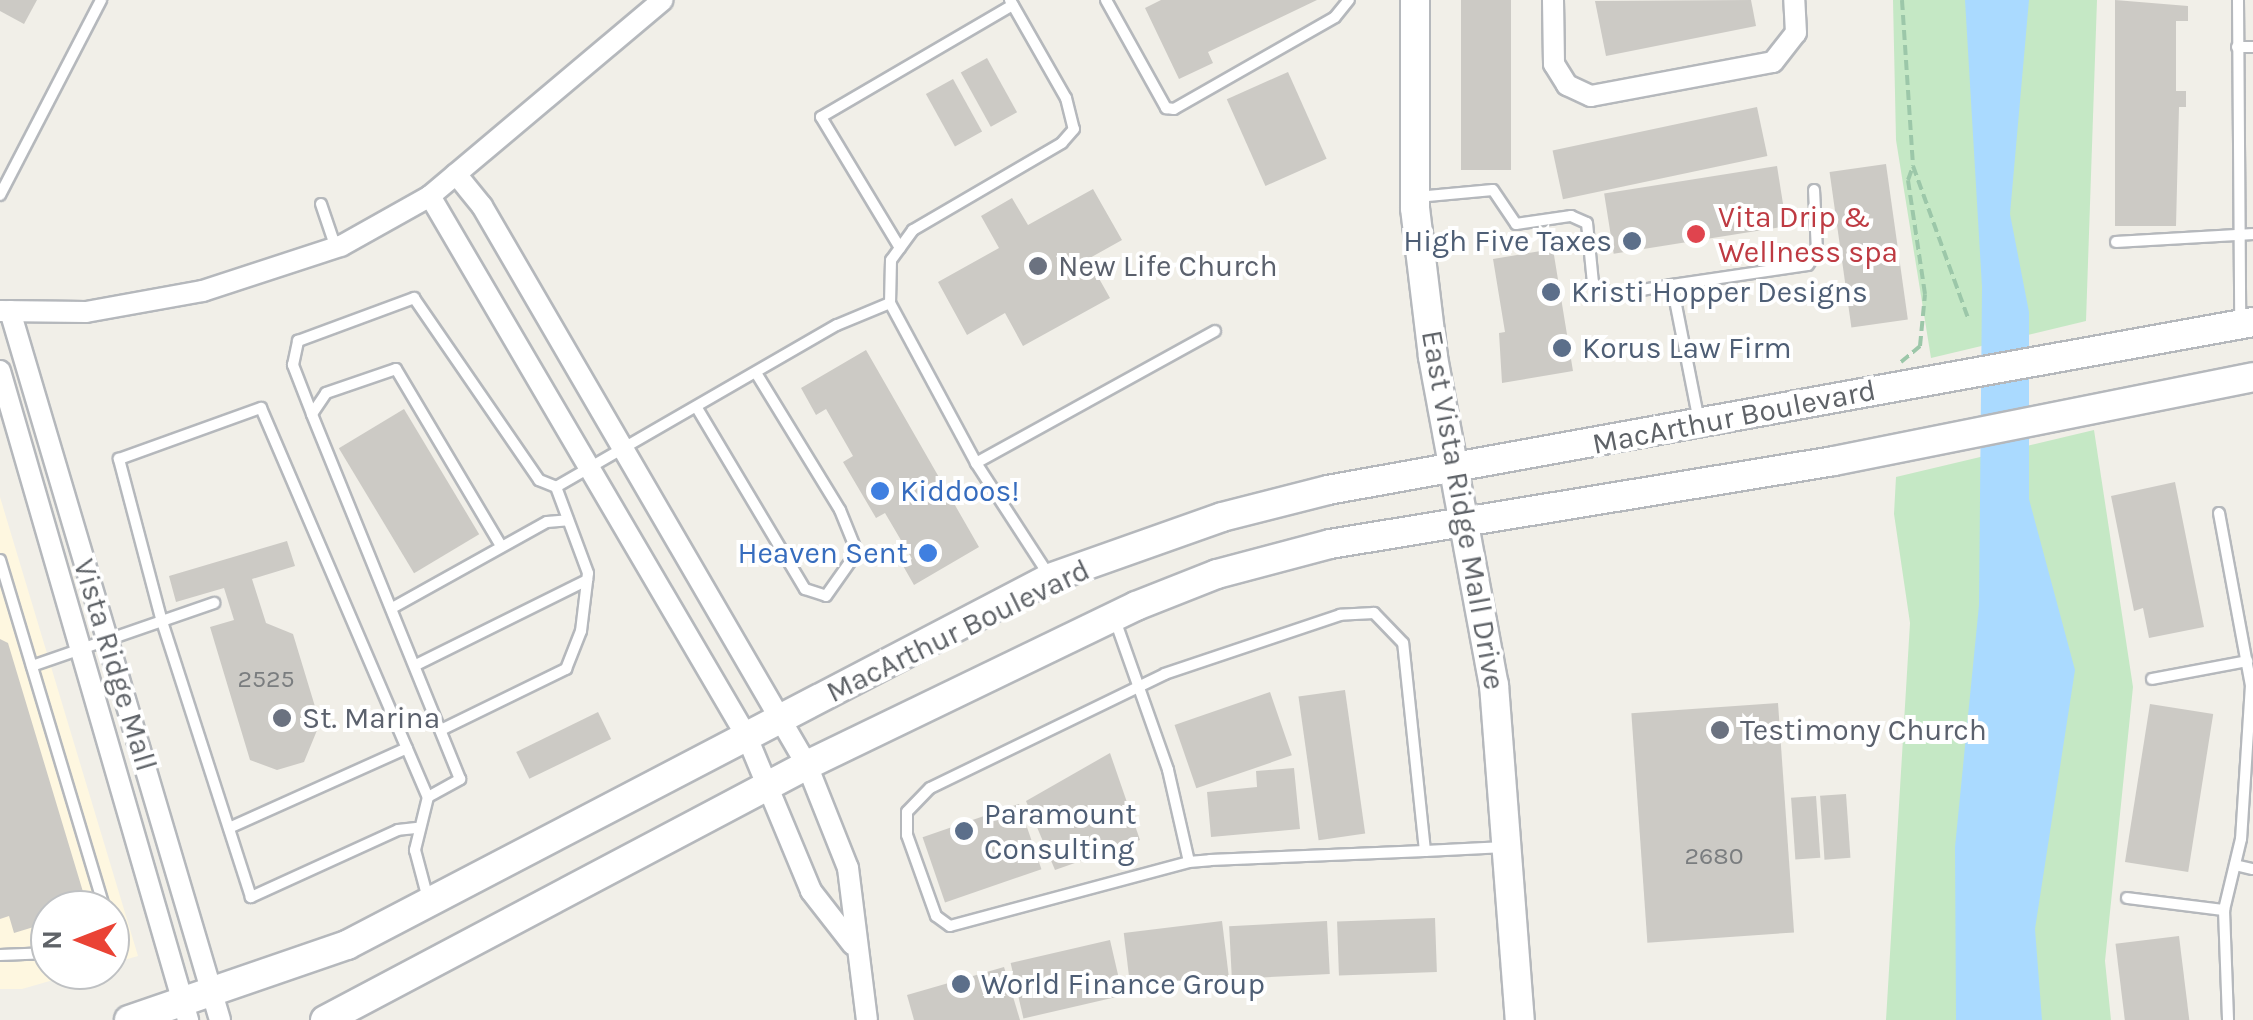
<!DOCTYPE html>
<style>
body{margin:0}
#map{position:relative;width:2253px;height:1020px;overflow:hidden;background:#f1efe8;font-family:Karla,sans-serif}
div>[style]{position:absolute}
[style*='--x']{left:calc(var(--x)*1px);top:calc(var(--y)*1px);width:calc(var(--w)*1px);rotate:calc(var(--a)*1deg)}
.commercial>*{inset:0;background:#fef7e0}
.green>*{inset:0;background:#c5e8c5}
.water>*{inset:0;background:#aadaff}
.building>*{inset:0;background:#cccac5;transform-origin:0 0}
.path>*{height:4px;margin-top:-2px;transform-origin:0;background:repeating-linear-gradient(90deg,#9cc7a9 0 10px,transparent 0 15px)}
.roads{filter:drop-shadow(2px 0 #b5b8bc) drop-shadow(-2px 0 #b5b8bc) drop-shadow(0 2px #b5b8bc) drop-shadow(0 -2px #b5b8bc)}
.lane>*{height:10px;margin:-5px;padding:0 5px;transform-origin:5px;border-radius:5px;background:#fff}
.street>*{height:20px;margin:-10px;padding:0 10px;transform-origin:10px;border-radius:10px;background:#fff}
.secondary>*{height:28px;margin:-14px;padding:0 14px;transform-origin:14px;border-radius:14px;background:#fff}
.dots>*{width:28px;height:28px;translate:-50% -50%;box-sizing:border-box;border:5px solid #fff;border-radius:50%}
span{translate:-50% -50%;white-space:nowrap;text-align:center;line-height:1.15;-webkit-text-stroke:8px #fff;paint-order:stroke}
.number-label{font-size:25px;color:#7a7d7f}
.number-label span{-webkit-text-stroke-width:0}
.health-label{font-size:30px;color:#be3a42}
.left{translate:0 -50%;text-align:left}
.service-label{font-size:30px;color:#4e5e75}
.right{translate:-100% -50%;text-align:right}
.worship-label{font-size:30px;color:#5b616d}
.street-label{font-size:30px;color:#5f6368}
.shop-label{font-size:30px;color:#366cbe}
.north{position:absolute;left:30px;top:890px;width:100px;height:100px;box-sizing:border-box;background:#fff;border:2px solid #bfc1c3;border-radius:50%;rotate:270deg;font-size:28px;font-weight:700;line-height:40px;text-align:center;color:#5f6368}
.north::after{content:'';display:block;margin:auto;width:35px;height:45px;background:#ea4335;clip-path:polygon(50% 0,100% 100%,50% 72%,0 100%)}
</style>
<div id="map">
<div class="commercial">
<div style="clip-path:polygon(0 497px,138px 956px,110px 964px,110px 910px,50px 910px,50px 970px,88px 970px,22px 989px,0 989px)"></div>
</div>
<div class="green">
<div style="clip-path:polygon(1893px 0,2097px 0,2086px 321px,1931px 358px,1896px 140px)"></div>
<div style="clip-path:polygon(2094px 430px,2133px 687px,2105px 961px,2111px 1020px,1886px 1020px,1910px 623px,1894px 514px,1896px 477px)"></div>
</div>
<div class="water">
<div style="clip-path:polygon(1965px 0,2029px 0,2010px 214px,2029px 312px,2029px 499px,2075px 670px,2035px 929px,2042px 1020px,1956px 1020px,1955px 847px,1979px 605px,1982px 287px)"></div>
</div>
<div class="building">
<div style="clip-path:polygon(0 0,37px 0,24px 24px,0 11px)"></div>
<div style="clip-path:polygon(1161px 0,1317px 0,1208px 52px,1213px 63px,1179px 79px,1145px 8px)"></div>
<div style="left:1461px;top:0;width:50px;height:170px"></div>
<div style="clip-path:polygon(1751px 0,1756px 26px,1606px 56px,1595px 1px)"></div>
<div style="clip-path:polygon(2115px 0,2188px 6px,2188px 21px,2176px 21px,2176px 91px,2186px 91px,2186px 107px,2179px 107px,2176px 226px,2115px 226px)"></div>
<div style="left:987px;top:58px;width:62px;height:30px;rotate:61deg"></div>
<div style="left:1288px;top:72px;width:95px;height:67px;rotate:66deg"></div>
<div style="left:953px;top:79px;width:60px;height:31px;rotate:61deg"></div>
<div style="left:1757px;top:107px;width:50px;height:209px;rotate:78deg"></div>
<div style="left:1886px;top:164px;width:157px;height:57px;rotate:82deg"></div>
<div style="left:1777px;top:166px;width:61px;height:175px;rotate:81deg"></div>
<div style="clip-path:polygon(1093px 189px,1122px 240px,1088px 259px,1110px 298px,1023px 346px,1005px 313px,967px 335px,938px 282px,999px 248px,981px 216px,1012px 198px,1028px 225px)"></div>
<div style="clip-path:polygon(1553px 249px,1573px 371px,1502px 383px,1499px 333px,1505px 332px,1493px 259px)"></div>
<div style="clip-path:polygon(866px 350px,979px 547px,914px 585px,902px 564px,912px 559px,885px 513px,876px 518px,843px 462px,853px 456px,826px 409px,816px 415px,801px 388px)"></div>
<div style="left:404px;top:409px;width:146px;height:76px;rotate:59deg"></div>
<div style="clip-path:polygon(2175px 482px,2204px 627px,2149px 638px,2143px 608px,2134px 611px,2111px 496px)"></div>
<div style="clip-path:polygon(287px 541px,295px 566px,252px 579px,266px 623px,293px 634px,320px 723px,304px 762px,277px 770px,250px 760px,210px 627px,234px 620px,224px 588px,176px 602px,169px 576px)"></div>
<div style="clip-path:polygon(0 639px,8px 643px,87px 905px,50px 910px,50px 922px,14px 933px,9px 916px,0 919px)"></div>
<div style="left:1345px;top:690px;width:145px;height:47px;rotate:82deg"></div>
<div style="left:1270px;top:692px;width:67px;height:101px;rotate:71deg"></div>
<div style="left:1778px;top:703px;width:230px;height:147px;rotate:86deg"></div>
<div style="left:2150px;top:704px;width:64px;height:160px;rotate:9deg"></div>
<div style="left:598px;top:712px;width:30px;height:91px;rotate:64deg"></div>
<div style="clip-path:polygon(1110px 753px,1140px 840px,1055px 870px,1026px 801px)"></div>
<div style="clip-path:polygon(1294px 768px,1300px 829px,1211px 837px,1207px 792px,1257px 787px,1256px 771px)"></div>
<div style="left:1846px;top:794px;width:64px;height:26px;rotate:86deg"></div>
<div style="left:1816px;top:796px;width:62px;height:25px;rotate:86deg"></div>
<div style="left:1019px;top:804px;width:69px;height:102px;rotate:71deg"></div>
<div style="left:1435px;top:918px;width:54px;height:98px;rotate:88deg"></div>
<div style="left:1222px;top:921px;width:56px;height:99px;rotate:83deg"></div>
<div style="left:1327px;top:921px;width:53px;height:98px;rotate:87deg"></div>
<div style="left:2179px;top:936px;width:85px;height:64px;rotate:83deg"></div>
<div style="left:1110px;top:940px;width:57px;height:102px;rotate:77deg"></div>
<div style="clip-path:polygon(1004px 967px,1020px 1020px,914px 1020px,907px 995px)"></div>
</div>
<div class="path">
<div style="--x:1902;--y:0;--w:166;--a:86.2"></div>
<div style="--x:1913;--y:166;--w:162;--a:70.1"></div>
<div style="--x:1901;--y:362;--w:25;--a:-40"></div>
<div style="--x:1920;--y:346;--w:52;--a:-84.5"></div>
<div style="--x:1925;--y:294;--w:115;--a:-98.5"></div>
<div style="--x:1908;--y:180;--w:15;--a:-70"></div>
</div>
<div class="roads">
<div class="lane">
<div style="--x:1010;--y:0;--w:113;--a:60.3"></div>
<div style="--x:1066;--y:98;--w:32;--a:76"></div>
<div style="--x:1074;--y:129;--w:18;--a:131"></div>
<div style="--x:1062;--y:143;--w:173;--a:149.7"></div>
<div style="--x:913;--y:230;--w:37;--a:126"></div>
<div style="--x:891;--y:260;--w:43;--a:91.3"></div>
<div style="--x:890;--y:303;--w:182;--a:61.7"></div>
<div style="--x:976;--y:463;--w:136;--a:57"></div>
<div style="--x:1106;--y:0;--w:124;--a:60.9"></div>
<div style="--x:1166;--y:108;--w:8;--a:7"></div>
<div style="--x:1174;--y:109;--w:185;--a:-29.7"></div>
<div style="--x:1335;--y:17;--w:22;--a:-51"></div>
<div style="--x:2238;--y:0;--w:323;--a:89.6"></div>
<div style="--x:2237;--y:47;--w:16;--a:0"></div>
<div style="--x:0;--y:195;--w:220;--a:-62.6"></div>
<div style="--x:1417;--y:197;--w:76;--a:-5.3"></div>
<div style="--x:1493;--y:190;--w:41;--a:55.9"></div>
<div style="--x:1516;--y:224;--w:56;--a:-8.3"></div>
<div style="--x:1571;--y:216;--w:17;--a:24"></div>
<div style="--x:1587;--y:223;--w:60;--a:84.3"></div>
<div style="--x:1593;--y:283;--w:22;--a:32"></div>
<div style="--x:1612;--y:295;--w:61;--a:-9.5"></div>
<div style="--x:1672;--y:285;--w:139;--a:78.8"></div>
<div style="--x:321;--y:204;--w:46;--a:71.2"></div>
<div style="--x:2116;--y:242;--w:137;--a:-3.3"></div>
<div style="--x:900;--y:248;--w:153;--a:-121.1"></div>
<div style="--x:821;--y:117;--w:222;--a:-30.3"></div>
<div style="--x:1672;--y:285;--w:137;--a:-8.4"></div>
<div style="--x:1808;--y:265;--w:17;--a:-57"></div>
<div style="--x:1817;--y:251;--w:61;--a:-92.8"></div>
<div style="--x:697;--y:408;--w:211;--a:59.2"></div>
<div style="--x:805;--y:589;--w:22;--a:18"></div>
<div style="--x:826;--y:596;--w:54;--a:-54.8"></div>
<div style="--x:857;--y:552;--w:45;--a:-112"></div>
<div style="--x:840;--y:510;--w:161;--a:-121.5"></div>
<div style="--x:312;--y:414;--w:53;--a:-111.2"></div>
<div style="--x:293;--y:365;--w:25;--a:-78"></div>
<div style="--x:298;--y:341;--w:124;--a:-20.3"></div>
<div style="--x:414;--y:298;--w:221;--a:55.5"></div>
<div style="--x:539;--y:480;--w:18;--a:22"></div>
<div style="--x:556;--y:487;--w:324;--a:-30"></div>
<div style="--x:837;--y:325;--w:57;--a:-22.5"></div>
<div style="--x:976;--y:463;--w:273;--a:-28.9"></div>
<div style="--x:2219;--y:513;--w:175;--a:79.5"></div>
<div style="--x:2251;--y:685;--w:154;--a:93.7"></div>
<div style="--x:2241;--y:839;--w:73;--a:103.5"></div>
<div style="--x:2224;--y:910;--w:110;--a:87.9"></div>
<div style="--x:0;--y:560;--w:365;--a:73.3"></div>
<div style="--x:394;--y:607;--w:175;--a:-29.1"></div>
<div style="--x:547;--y:522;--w:21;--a:-5"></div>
<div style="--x:1115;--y:620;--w:159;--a:70.5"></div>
<div style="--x:1168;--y:770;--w:94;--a:77.1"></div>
<div style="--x:418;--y:664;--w:189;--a:-26.4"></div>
<div style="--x:32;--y:666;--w:193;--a:-19.1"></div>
<div style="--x:2152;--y:679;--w:97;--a:-10.7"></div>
<div style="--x:445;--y:728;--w:135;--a:-26"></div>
<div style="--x:566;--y:669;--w:41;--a:-68.5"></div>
<div style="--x:581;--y:631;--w:58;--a:-83.1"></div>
<div style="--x:588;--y:573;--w:92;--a:-110.4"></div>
<div style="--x:428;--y:797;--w:37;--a:-29"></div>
<div style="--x:460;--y:779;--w:394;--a:-112.1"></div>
<div style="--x:312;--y:414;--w:25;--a:-56"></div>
<div style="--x:326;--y:393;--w:74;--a:-18.9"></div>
<div style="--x:396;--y:369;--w:206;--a:59.3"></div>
<div style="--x:229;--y:828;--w:195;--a:-24.2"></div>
<div style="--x:416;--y:828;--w:18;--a:174"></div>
<div style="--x:398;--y:830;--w:162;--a:155.5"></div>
<div style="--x:251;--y:897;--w:289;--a:-107.9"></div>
<div style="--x:162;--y:622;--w:169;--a:-104.8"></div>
<div style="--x:119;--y:459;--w:151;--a:-19.8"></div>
<div style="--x:261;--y:408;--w:423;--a:66.8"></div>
<div style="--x:428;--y:797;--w:55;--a:103.8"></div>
<div style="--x:415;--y:850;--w:51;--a:75.1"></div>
<div style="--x:1425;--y:851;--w:209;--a:-96"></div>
<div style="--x:1403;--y:643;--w:42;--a:-134"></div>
<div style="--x:1374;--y:613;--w:34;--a:177"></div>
<div style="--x:1340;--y:615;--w:185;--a:161.4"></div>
<div style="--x:1165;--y:674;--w:261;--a:154.1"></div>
<div style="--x:930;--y:788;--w:33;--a:134"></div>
<div style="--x:907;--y:812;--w:23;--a:90"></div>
<div style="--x:907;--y:835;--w:86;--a:70.3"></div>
<div style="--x:936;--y:916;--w:17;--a:36"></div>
<div style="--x:950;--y:926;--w:247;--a:-15"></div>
<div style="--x:1189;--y:862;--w:21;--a:-5"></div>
<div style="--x:1210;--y:860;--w:215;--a:-2.4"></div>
<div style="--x:1425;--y:851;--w:80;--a:-2.9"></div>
<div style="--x:2235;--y:865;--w:18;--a:13"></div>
<div style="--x:2127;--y:898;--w:98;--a:7.1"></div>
<div style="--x:0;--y:955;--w:50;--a:-2.3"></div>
</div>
<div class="street">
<div style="--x:1553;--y:0;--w:64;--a:89.1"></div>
<div style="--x:1554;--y:64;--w:25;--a:58"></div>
<div style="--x:1567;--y:85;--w:26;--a:25"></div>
<div style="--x:1591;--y:96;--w:185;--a:-10.6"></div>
<div style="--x:1773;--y:62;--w:37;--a:-52"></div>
<div style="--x:1796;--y:33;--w:33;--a:-93"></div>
<div style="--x:456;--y:174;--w:41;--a:50.9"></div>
<div style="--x:482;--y:206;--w:647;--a:59.83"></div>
<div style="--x:807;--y:765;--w:111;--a:68.3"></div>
<div style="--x:848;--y:868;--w:153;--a:82.9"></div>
<div style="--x:430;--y:196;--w:627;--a:59.63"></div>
<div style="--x:747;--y:737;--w:167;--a:67.4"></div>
<div style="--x:811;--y:891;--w:68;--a:52.1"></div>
<div style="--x:0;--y:311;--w:86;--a:0.7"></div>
<div style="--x:86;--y:312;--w:119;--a:-10.2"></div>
<div style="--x:203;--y:291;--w:145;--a:-18.1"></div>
<div style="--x:341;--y:246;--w:102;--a:-29.3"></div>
<div style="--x:430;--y:196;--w:304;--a:-40.1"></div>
<div style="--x:10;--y:311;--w:739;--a:73.5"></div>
<div style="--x:0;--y:371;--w:676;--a:73.84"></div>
</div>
<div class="secondary">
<div style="--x:1415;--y:0;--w:208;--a:90"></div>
<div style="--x:1415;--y:208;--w:150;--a:83.1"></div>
<div style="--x:1433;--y:357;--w:334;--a:79.5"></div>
<div style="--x:1494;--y:685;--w:336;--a:85.6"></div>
<div style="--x:129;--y:1020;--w:231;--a:-19"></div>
<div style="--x:347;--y:945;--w:793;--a:-27.57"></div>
<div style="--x:1050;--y:578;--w:182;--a:-19.5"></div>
<div style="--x:1222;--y:517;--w:109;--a:-14.3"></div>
<div style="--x:1328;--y:490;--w:940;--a:-10.29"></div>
<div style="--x:325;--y:1020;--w:545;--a:-27.88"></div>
<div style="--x:807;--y:765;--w:365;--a:-25.8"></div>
<div style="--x:1136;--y:606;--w:87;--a:-21.6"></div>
<div style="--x:1217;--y:574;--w:117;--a:-14.9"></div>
<div style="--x:1330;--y:544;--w:511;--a:-9.35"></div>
<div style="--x:1834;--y:461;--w:427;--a:-11.3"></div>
</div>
</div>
<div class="dots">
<div style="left:1696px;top:234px;background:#e0444e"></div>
<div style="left:1632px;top:241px;background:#5c6f8a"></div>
<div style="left:1038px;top:266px;background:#6b7280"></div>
<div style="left:1551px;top:292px;background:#5c6f8a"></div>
<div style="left:1562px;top:348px;background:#5c6f8a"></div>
<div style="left:880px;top:491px;background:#3f7fe0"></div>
<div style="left:928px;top:553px;background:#3f7fe0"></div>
<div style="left:282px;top:718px;background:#6b7280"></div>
<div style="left:1720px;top:730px;background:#6b7280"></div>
<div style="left:964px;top:831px;background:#5c6f8a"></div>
<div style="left:961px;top:984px;background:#5c6f8a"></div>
</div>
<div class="number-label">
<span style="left:266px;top:679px">2525</span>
<span style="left:1714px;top:856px">2680</span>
</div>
<div class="health-label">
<span class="left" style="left:1718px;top:234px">Vita Drip &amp;<br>Wellness spa</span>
</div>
<div class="service-label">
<span class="right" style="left:1612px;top:241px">High Five Taxes</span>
<span class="left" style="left:1571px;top:292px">Kristi Hopper Designs</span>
<span class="left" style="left:1582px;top:348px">Korus Law Firm</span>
<span class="left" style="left:984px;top:831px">Paramount<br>Consulting</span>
<span class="left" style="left:981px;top:984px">World Finance Group</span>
</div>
<div class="worship-label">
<span class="left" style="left:1058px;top:266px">New Life Church</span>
<span class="left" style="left:302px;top:718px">St. Marina</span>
<span class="left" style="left:1740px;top:730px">Testimony Church</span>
</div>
<div class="street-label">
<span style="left:1734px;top:417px;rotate:-11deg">MacArthur Boulevard</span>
<span style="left:1463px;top:510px;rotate:80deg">East Vista Ridge Mall Drive</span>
<span style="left:958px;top:631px;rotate:-26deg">MacArthur Boulevard</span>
<span style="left:115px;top:665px;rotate:73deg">Vista Ridge Mall</span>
</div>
<div class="shop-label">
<span class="left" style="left:900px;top:491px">Kiddoos!</span>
<span class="right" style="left:908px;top:553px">Heaven Sent</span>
</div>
<div class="north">N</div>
</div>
